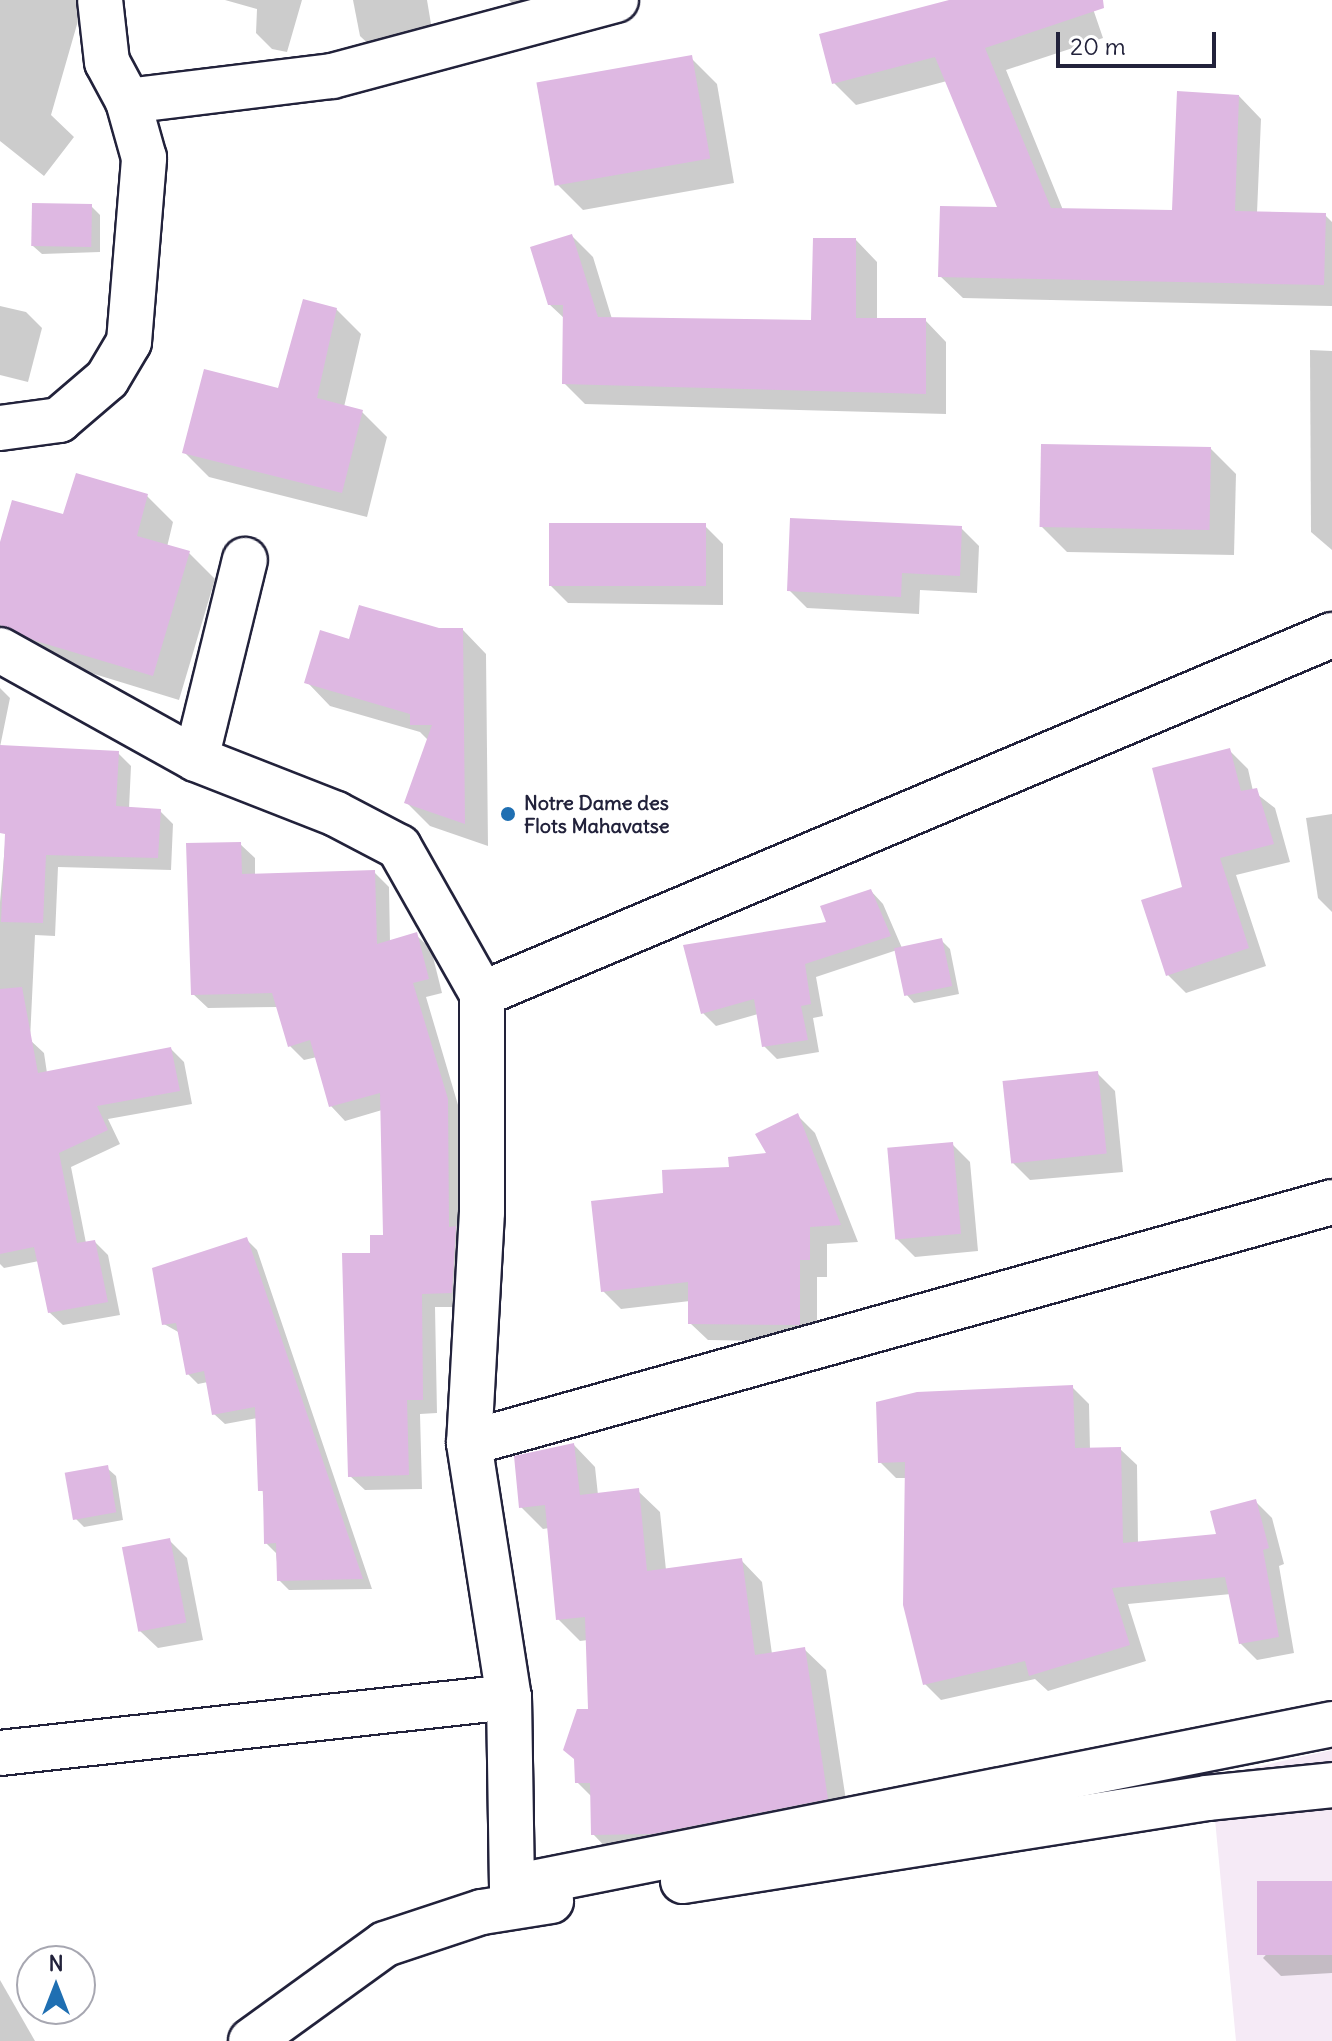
<!DOCTYPE html>
<style>
body{margin:0}
#map{position:relative;width:1332px;height:2041px;overflow:hidden;background:#fff;font-family:Delius,sans-serif}
div>[style]{position:absolute}
[style*='--x']{left:calc(var(--x)*1px);top:calc(var(--y)*1px);width:calc(var(--w)*1px);rotate:calc(var(--a)*1deg)}
.built>*{inset:0;background:#f5eaf6}
.shadow>*{inset:0;background:#0003}
.building>*{inset:0;background:#deb8e2;transform-origin:0 0}
.roads{filter:drop-shadow(2px 0 #22223b) drop-shadow(-2px 0 #22223b) drop-shadow(0 2px #22223b) drop-shadow(0 -2px #22223b)}
.minor>*{height:44px;margin:-22px;padding:0 22px;transform-origin:22px;border-radius:22px;background:#fff}
.dots>*{width:22px;height:22px;translate:-50% -50%;box-sizing:border-box;border:4px solid #fff;border-radius:50%}
span{translate:-50% -50%;white-space:nowrap;text-align:center;line-height:1.15;-webkit-text-stroke:6px #fff;paint-order:stroke}
.poi-label{font-size:20px;color:#22223b;font-weight:700}
.left{translate:0 -50%;text-align:left}
.north{position:absolute;left:16px;top:1945px;width:80px;height:80px;box-sizing:border-box;background:#fff;border:2px solid #a7a7b1;border-radius:50%;rotate:0deg;font-size:22px;font-weight:700;line-height:32px;text-align:center;color:#22223b}
.north::after{content:'';display:block;margin:auto;width:28px;height:36px;background:#1f6fb2;clip-path:polygon(50% 0,100% 100%,50% 72%,0 100%)}
.scale{position:absolute;left:1056px;top:32px;width:160px;height:36px;box-sizing:border-box;border:4px solid #22223b;border-top:0;padding-left:10px;font-size:24px;line-height:28px;white-space:nowrap;color:#22223b;-webkit-text-stroke:6px #fff;paint-order:stroke}
</style>
<div id="map">
<div class="built">
<div style="clip-path:polygon(1332px 1750px,1332px 2041px,1236px 2041px,1211px 1777px)"></div>
</div>
<div class="shadow">
<div style="clip-path:polygon(0 0,84px 0,51px 115px,74px 137px,44px 176px,0 141px)"></div>
<div style="clip-path:polygon(225px 0,302px 0,287px 52px,272px 49px,256px 33px,257px 9px)"></div>
<div style="clip-path:polygon(353px 0,427px 0,434px 42px,378px 53px,360px 36px)"></div>
<div style="clip-path:polygon(509px 0,596px 0,526px 19px)"></div>
<div style="clip-path:polygon(966px 0,1090px 0,1103px 38px,1006px 70px,1063px 210px,1174px 212px,1239px 96px,1261px 119px,1257px 213px,1325px 215px,1332px 222px,1332px 306px,963px 298px,940px 276px,1000px 209px,947px 81px,856px 105px,834px 83px)"></div>
<div style="clip-path:polygon(691px 58px,717px 84px,734px 183px,583px 210px,557px 184px)"></div>
<div style="clip-path:polygon(91px 206px,100px 215px,100px 252px,42px 254px,33px 246px)"></div>
<div style="clip-path:polygon(572px 236px,593px 257px,612px 319px,813px 322px,856px 240px,877px 262px,877px 320px,925px 320px,946px 342px,946px 414px,585px 404px,564px 383px,565px 319px,549px 304px)"></div>
<div style="clip-path:polygon(0 306px,26px 312px,42px 328px,28px 382px,0 375px)"></div>
<div style="clip-path:polygon(336px 309px,361px 334px,344px 407px,362px 412px,387px 437px,367px 517px,209px 477px,184px 452px,280px 390px)"></div>
<div style="clip-path:polygon(1310px 350px,1332px 351px,1332px 550px,1311px 532px)"></div>
<div style="clip-path:polygon(1210px 448px,1236px 474px,1234px 555px,1067px 552px,1041px 526px)"></div>
<div style="clip-path:polygon(147px 496px,173px 522px,167px 547px,189px 553px,215px 579px,179px 700px,0 645px,0 550px,65px 516px)"></div>
<div style="clip-path:polygon(705px 526px,723px 544px,723px 605px,568px 603px,550px 585px)"></div>
<div style="clip-path:polygon(961px 528px,979px 546px,977px 593px,920px 590px,919px 614px,807px 608px,789px 590px)"></div>
<div style="clip-path:polygon(439px 630px,463px 630px,486px 654px,488px 846px,430px 826px,406px 802px,429px 741px,420px 732px,330px 706px,307px 682px,351px 642px)"></div>
<div style="clip-path:polygon(0 688px,10px 698px,0 747px,118px 753px,131px 766px,129px 809px,160px 811px,173px 824px,171px 870px,58px 867px,55px 936px,35px 935px,30px 1040px,44px 1053px,47px 1073px,171px 1049px,184px 1062px,192px 1104px,108px 1119px,120px 1144px,71px 1167px,86px 1243px,95px 1242px,108px 1255px,120px 1315px,63px 1325px,49px 1312px,39px 1261px,4px 1268px,0 1264px,0 902px,7px 822px,0 822px)"></div>
<div style="clip-path:polygon(1230px 751px,1248px 769px,1253px 791px,1275px 808px,1290px 862px,1236px 875px,1266px 966px,1186px 993px,1168px 975px,1184px 888px)"></div>
<div style="clip-path:polygon(1332px 814px,1332px 912px,1318px 898px,1306px 818px)"></div>
<div style="clip-path:polygon(240px 844px,255px 858px,255px 876px,374px 872px,389px 887px,390px 942px,416px 935px,431px 949px,442px 993px,426px 997px,461px 1115px,466px 1307px,435px 1307px,437px 1413px,420px 1414px,422px 1489px,365px 1490px,350px 1476px,373px 1255px,385px 1237px,382px 1110px,345px 1121px,331px 1106px,317px 1057px,304px 1060px,290px 1046px,278px 1007px,208px 1008px,193px 994px)"></div>
<div style="clip-path:polygon(871px 891px,883px 904px,902px 948px,941px 940px,950px 949px,959px 994px,914px 1003px,906px 994px,897px 950px,816px 977px,823px 1016px,813px 1018px,819px 1052px,777px 1059px,764px 1046px,758px 1014px,716px 1026px,703px 1013px)"></div>
<div style="clip-path:polygon(1097px 1073px,1115px 1091px,1123px 1172px,1030px 1180px,1012px 1162px)"></div>
<div style="clip-path:polygon(797px 1115px,815px 1133px,858px 1242px,827px 1244px,827px 1277px,817px 1277px,817px 1342px,708px 1340px,690px 1323px,690px 1301px,621px 1309px,603px 1291px,665px 1195px,769px 1155px)"></div>
<div style="clip-path:polygon(952px 1144px,970px 1162px,978px 1251px,915px 1257px,897px 1239px)"></div>
<div style="clip-path:polygon(246px 1239px,257px 1250px,372px 1589px,289px 1590px,279px 1580px,276px 1553px,266px 1543px,258px 1418px,225px 1424px,214px 1414px,208px 1382px,198px 1384px,188px 1374px,180px 1333px,164px 1324px)"></div>
<div style="clip-path:polygon(1072px 1387px,1089px 1404px,1090px 1450px,1120px 1449px,1137px 1465px,1138px 1543px,1218px 1535px,1255px 1501px,1272px 1518px,1284px 1564px,1279px 1566px,1294px 1653px,1257px 1660px,1240px 1643px,1231px 1594px,1128px 1604px,1146px 1661px,1048px 1691px,1035px 1679px,941px 1700px,925px 1684px,907px 1478px,896px 1478px,880px 1462px)"></div>
<div style="clip-path:polygon(574px 1445px,595px 1467px,598px 1495px,638px 1491px,660px 1512px,666px 1570px,741px 1560px,762px 1582px,772px 1654px,804px 1649px,826px 1670px,849px 1820px,614px 1856px,593px 1834px,592px 1797px,577px 1782px,590px 1711px,588px 1640px,580px 1641px,558px 1619px,549px 1528px,543px 1529px,521px 1507px)"></div>
<div style="clip-path:polygon(107px 1468px,116px 1476px,123px 1520px,84px 1527px,76px 1519px)"></div>
<div style="clip-path:polygon(169px 1540px,187px 1558px,203px 1640px,158px 1648px,140px 1631px)"></div>
<div style="clip-path:polygon(1332px 1883px,1332px 1973px,1281px 1976px,1263px 1958px)"></div>
<div style="clip-path:polygon(0 1980px,35px 2041px,0 2041px)"></div>
</div>
<div class="building">
<div style="clip-path:polygon(949px 0,1103px 0,1104px 8px,985px 48px,1051px 208px,1172px 210px,1177px 91px,1239px 95px,1235px 211px,1326px 213px,1324px 285px,938px 277px,940px 206px,997px 207px,935px 57px,832px 84px,819px 34px)"></div>
<div style="left:692px;top:55px;width:105px;height:158px;rotate:80deg"></div>
<div style="left:32px;top:203px;width:60px;height:43px;rotate:1deg"></div>
<div style="clip-path:polygon(572px 234px,598px 317px,811px 320px,813px 238px,856px 238px,856px 318px,926px 318px,926px 394px,562px 384px,563px 305px,548px 305px,530px 247px)"></div>
<div style="clip-path:polygon(303px 299px,337px 308px,317px 398px,363px 410px,342px 493px,182px 453px,204px 369px,278px 388px)"></div>
<div style="left:1041px;top:444px;width:170px;height:83px;rotate:1deg"></div>
<div style="clip-path:polygon(76px 473px,148px 494px,137px 536px,190px 551px,153px 676px,36px 641px,0 625px,0 542px,12px 500px,63px 514px)"></div>
<div style="clip-path:polygon(790px 518px,962px 526px,960px 576px,902px 573px,901px 597px,787px 591px)"></div>
<div style="left:549px;top:523px;width:157px;height:63px"></div>
<div style="clip-path:polygon(359px 605px,439px 628px,463px 628px,465px 824px,404px 803px,432px 725px,410px 725px,410px 714px,304px 683px,320px 630px,349px 639px)"></div>
<div style="clip-path:polygon(0 745px,119px 751px,116px 806px,161px 809px,158px 858px,46px 855px,43px 923px,1px 922px,5px 834px,0 833px)"></div>
<div style="clip-path:polygon(1230px 748px,1241px 791px,1257px 788px,1274px 844px,1220px 858px,1249px 948px,1166px 976px,1141px 900px,1182px 887px,1152px 768px)"></div>
<div style="clip-path:polygon(241px 842px,242px 874px,375px 870px,377px 944px,417px 932px,429px 979px,413px 983px,448px 1099px,449px 1227px,456px 1226px,452px 1293px,422px 1294px,423px 1400px,407px 1400px,409px 1475px,348px 1477px,342px 1253px,370px 1253px,370px 1235px,383px 1235px,380px 1093px,329px 1107px,310px 1040px,288px 1047px,272px 993px,191px 995px,186px 843px)"></div>
<div style="clip-path:polygon(871px 889px,891px 936px,805px 964px,811px 1004px,801px 1006px,808px 1040px,762px 1047px,754px 999px,701px 1014px,683px 945px,826px 922px,820px 906px)"></div>
<div style="left:942px;top:938px;width:49px;height:49px;rotate:78deg"></div>
<div style="clip-path:polygon(22px 987px,38px 1073px,171px 1047px,180px 1091px,97px 1106px,108px 1130px,59px 1153px,77px 1243px,95px 1240px,108px 1302px,48px 1313px,34px 1247px,0 1254px,0 989px)"></div>
<div style="left:1098px;top:1071px;width:83px;height:96px;rotate:84deg"></div>
<div style="clip-path:polygon(798px 1113px,841px 1225px,810px 1227px,810px 1260px,800px 1260px,800px 1325px,688px 1324px,688px 1282px,601px 1292px,591px 1201px,663px 1193px,662px 1170px,729px 1167px,728px 1157px,766px 1153px,755px 1134px)"></div>
<div style="left:953px;top:1142px;width:92px;height:66px;rotate:85deg"></div>
<div style="clip-path:polygon(247px 1237px,363px 1579px,277px 1581px,276px 1543px,264px 1544px,263px 1491px,258px 1491px,255px 1407px,212px 1415px,204px 1371px,186px 1375px,176px 1323px,162px 1325px,152px 1268px)"></div>
<div style="clip-path:polygon(1073px 1385px,1075px 1448px,1121px 1447px,1123px 1543px,1216px 1534px,1210px 1511px,1256px 1499px,1269px 1548px,1263px 1550px,1279px 1637px,1239px 1644px,1225px 1577px,1112px 1588px,1130px 1645px,1029px 1676px,1025px 1661px,923px 1685px,903px 1605px,905px 1462px,878px 1463px,876px 1402px,917px 1392px)"></div>
<div style="clip-path:polygon(574px 1443px,580px 1495px,639px 1488px,647px 1571px,742px 1558px,755px 1655px,805px 1647px,828px 1799px,652px 1834px,591px 1835px,590px 1783px,575px 1783px,574px 1759px,563px 1750px,577px 1709px,588px 1709px,585px 1617px,556px 1620px,545px 1505px,519px 1508px,514px 1456px)"></div>
<div style="left:108px;top:1465px;width:48px;height:44px;rotate:80deg"></div>
<div style="left:170px;top:1538px;width:86px;height:49px;rotate:79deg"></div>
<div style="left:1332px;top:1881px;width:74px;height:75px;rotate:90deg"></div>
</div>
<div class="roads">
<div class="minor">
<div style="--x:128;--y:101;--w:206;--a:-7"></div>
<div style="--x:332;--y:76;--w:294;--a:-15"></div>
<div style="--x:0;--y:428;--w:60;--a:-7.7"></div>
<div style="--x:59;--y:420;--w:63;--a:-40.5"></div>
<div style="--x:107;--y:379;--w:43;--a:-59.3"></div>
<div style="--x:129;--y:342;--w:185;--a:-85.3"></div>
<div style="--x:144;--y:158;--w:59;--a:-105.7"></div>
<div style="--x:128;--y:101;--w:44;--a:-118.3"></div>
<div style="--x:107;--y:62;--w:62;--a:-96.4"></div>
<div style="--x:0;--y:650;--w:224;--a:29.1"></div>
<div style="--x:196;--y:759;--w:150;--a:21.4"></div>
<div style="--x:336;--y:814;--w:71;--a:27.6"></div>
<div style="--x:399;--y:847;--w:169;--a:60.5"></div>
<div style="--x:482;--y:994;--w:218;--a:90"></div>
<div style="--x:482;--y:1212;--w:231;--a:93.2"></div>
<div style="--x:469;--y:1443;--w:257;--a:81.1"></div>
<div style="--x:509;--y:1697;--w:190;--a:89.1"></div>
<div style="--x:512;--y:1887;--w:836;--a:-11.24"></div>
<div style="--x:196;--y:759;--w:205;--a:-76.2"></div>
<div style="--x:482;--y:994;--w:923;--a:-22.9"></div>
<div style="--x:469;--y:1443;--w:896;--a:-15.6"></div>
<div style="--x:0;--y:1753;--w:512;--a:-6.28"></div>
<div style="--x:683;--y:1881;--w:531;--a:-9"></div>
<div style="--x:1207;--y:1798;--w:126;--a:-5.9"></div>
<div style="--x:251;--y:2041;--w:165;--a:-35.9"></div>
<div style="--x:385;--y:1944;--w:102;--a:-18.3"></div>
<div style="--x:482;--y:1912;--w:70;--a:-9.1"></div>
</div>
</div>
<div class="dots">
<div style="left:508px;top:814px;background:#1f6fb2"></div>
</div>
<div class="poi-label">
<span class="left" style="left:524px;top:814px">Notre Dame des<br>Flots Mahavatse</span>
</div>
<div class="north">N</div>
<div class="scale">20 m</div>
</div>
